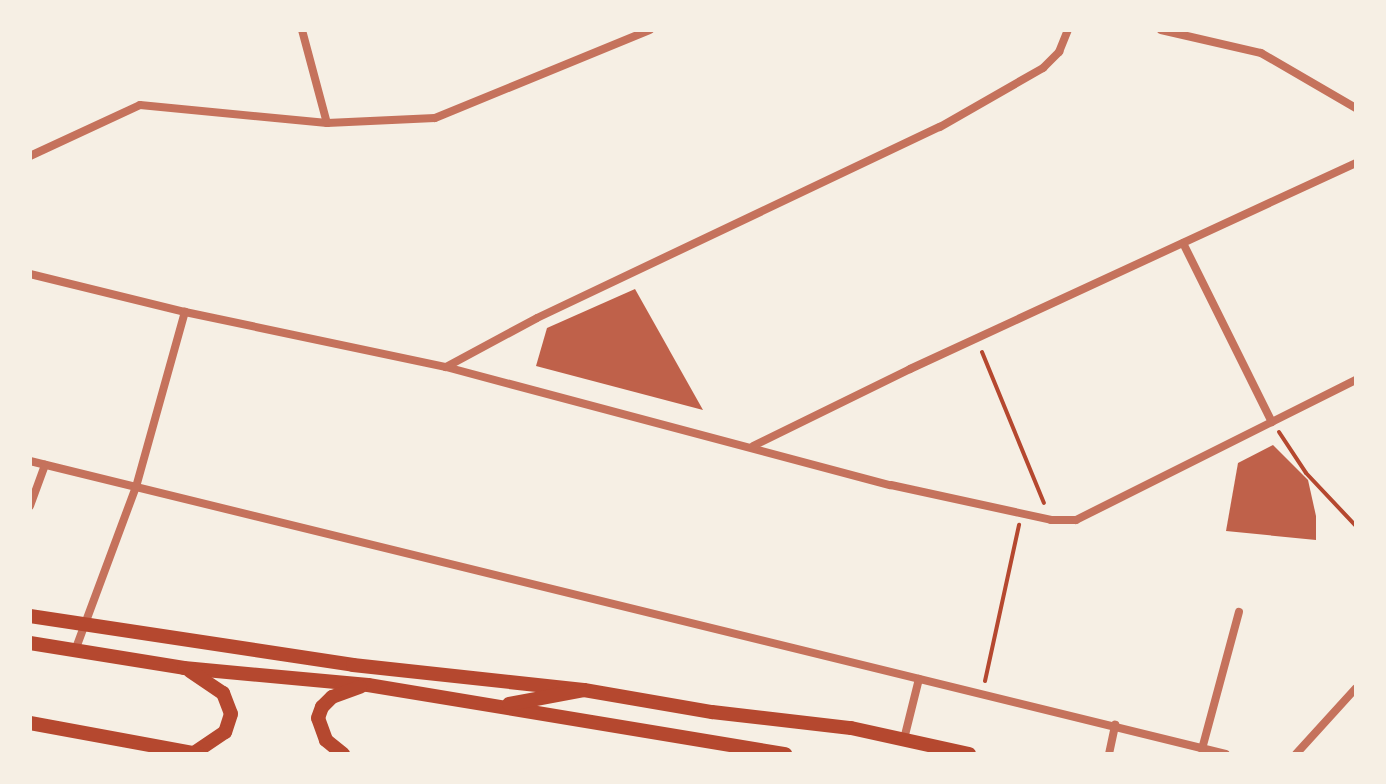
<!DOCTYPE html>
<style>
body{margin:0}
#map{position:relative;width:1386px;height:784px;overflow:hidden;background:#f6efe4;font-family:"Noto Serif",serif}
div>[style]{position:absolute}
[style*='--x']{left:calc(var(--x)*1px);top:calc(var(--y)*1px);width:calc(var(--w)*1px);rotate:calc(var(--a)*1deg)}
.building>*{inset:0;background:#bf614a}
.path>*{height:4px;margin:-2px;padding:0 2px;transform-origin:2px;border-radius:2px;background:#b5482f}
.minor>*{height:8px;margin:-4px;padding:0 4px;transform-origin:4px;border-radius:4px;background:#c5725c}
.primary>*{height:14px;margin:-7px;padding:0 7px;transform-origin:7px;border-radius:7px;background:#b5482f}
.trunk>*{height:14px;margin:-7px;padding:0 7px;transform-origin:7px;border-radius:7px;background:#b5482f}
span{translate:-50% -50%;white-space:nowrap;text-align:center;line-height:1.15;-webkit-text-stroke:6px #f6efe4;paint-order:stroke}
.frame{position:absolute;inset:0;border:32px solid #f6efe4;pointer-events:none}
</style>
<div id="map">
<div class="building">
<div style="clip-path:polygon(635px 289px,703px 410px,536px 366px,547px 328px)"></div>
<div style="clip-path:polygon(1273px 445px,1308px 480px,1316px 516px,1316px 540px,1226px 531px,1238px 463px)"></div>
</div>
<div class="path">
<div style="--x:982;--y:352;--w:163;--a:67.7"></div>
<div style="--x:1279;--y:432;--w:49;--a:56.6"></div>
<div style="--x:1306;--y:473;--w:73;--a:46.7"></div>
<div style="--x:985;--y:681;--w:160;--a:-77.7"></div>
</div>
<div class="minor">
<div style="--x:302;--y:30;--w:96;--a:75"></div>
<div style="--x:1161;--y:30;--w:103;--a:13"></div>
<div style="--x:1261;--y:53;--w:110;--a:30.1"></div>
<div style="--x:30;--y:156;--w:121;--a:-24.9"></div>
<div style="--x:140;--y:105;--w:188;--a:5.5"></div>
<div style="--x:327;--y:123;--w:108;--a:-2.7"></div>
<div style="--x:435;--y:118;--w:232;--a:-22.3"></div>
<div style="--x:1183;--y:243;--w:200;--a:63.6"></div>
<div style="--x:30;--y:274;--w:160;--a:13.8"></div>
<div style="--x:185;--y:312;--w:267;--a:11.9"></div>
<div style="--x:446;--y:367;--w:460;--a:14.9"></div>
<div style="--x:891;--y:485;--w:164;--a:12.3"></div>
<div style="--x:1051;--y:520;--w:25;--a:0"></div>
<div style="--x:1076;--y:520;--w:313;--a:-26.6"></div>
<div style="--x:446;--y:367;--w:103;--a:-28.3"></div>
<div style="--x:537;--y:318;--w:446;--a:-25.4"></div>
<div style="--x:940;--y:127;--w:119;--a:-29.8"></div>
<div style="--x:1043;--y:68;--w:23;--a:-45"></div>
<div style="--x:1059;--y:52;--w:24;--a:-68"></div>
<div style="--x:753;--y:446;--w:175;--a:-26.1"></div>
<div style="--x:910;--y:369;--w:491;--a:-24.8"></div>
<div style="--x:30;--y:461;--w:1231;--a:13.77"></div>
<div style="--x:30;--y:506;--w:44;--a:-69.9"></div>
<div style="--x:76;--y:648;--w:172;--a:-69.6"></div>
<div style="--x:136;--y:487;--w:182;--a:-74.4"></div>
<div style="--x:904;--y:739;--w:62;--a:-76"></div>
<div style="--x:1202;--y:749;--w:142;--a:-74.9"></div>
<div style="--x:1109;--y:754;--w:30;--a:-78"></div>
<div style="--x:1296;--y:754;--w:89;--a:-47.7"></div>
</div>
<div class="primary">
<div style="--x:30;--y:616;--w:327;--a:8.6"></div>
<div style="--x:353;--y:665;--w:232;--a:6.2"></div>
<div style="--x:584;--y:690;--w:130;--a:9.8"></div>
<div style="--x:712;--y:712;--w:140;--a:6.6"></div>
<div style="--x:851;--y:728;--w:121;--a:12.4"></div>
</div>
<div class="trunk">
<div style="--x:30;--y:643;--w:156;--a:9.2"></div>
<div style="--x:184;--y:668;--w:185;--a:5.3"></div>
<div style="--x:368;--y:685;--w:423;--a:9.4"></div>
<div style="--x:190;--y:671;--w:40;--a:34"></div>
<div style="--x:223;--y:693;--w:22;--a:69"></div>
<div style="--x:231;--y:714;--w:19;--a:108"></div>
<div style="--x:225;--y:732;--w:37;--a:146"></div>
<div style="--x:509;--y:704;--w:76;--a:-10.6"></div>
<div style="--x:30;--y:723;--w:172;--a:10.4"></div>
<div style="--x:343;--y:754;--w:22;--a:-141"></div>
<div style="--x:326;--y:740;--w:23;--a:-110"></div>
<div style="--x:318;--y:718;--w:12;--a:-70"></div>
<div style="--x:322;--y:707;--w:14;--a:-45"></div>
<div style="--x:332;--y:697;--w:30;--a:-20"></div>
</div>
<div class="frame"></div>
</div>
